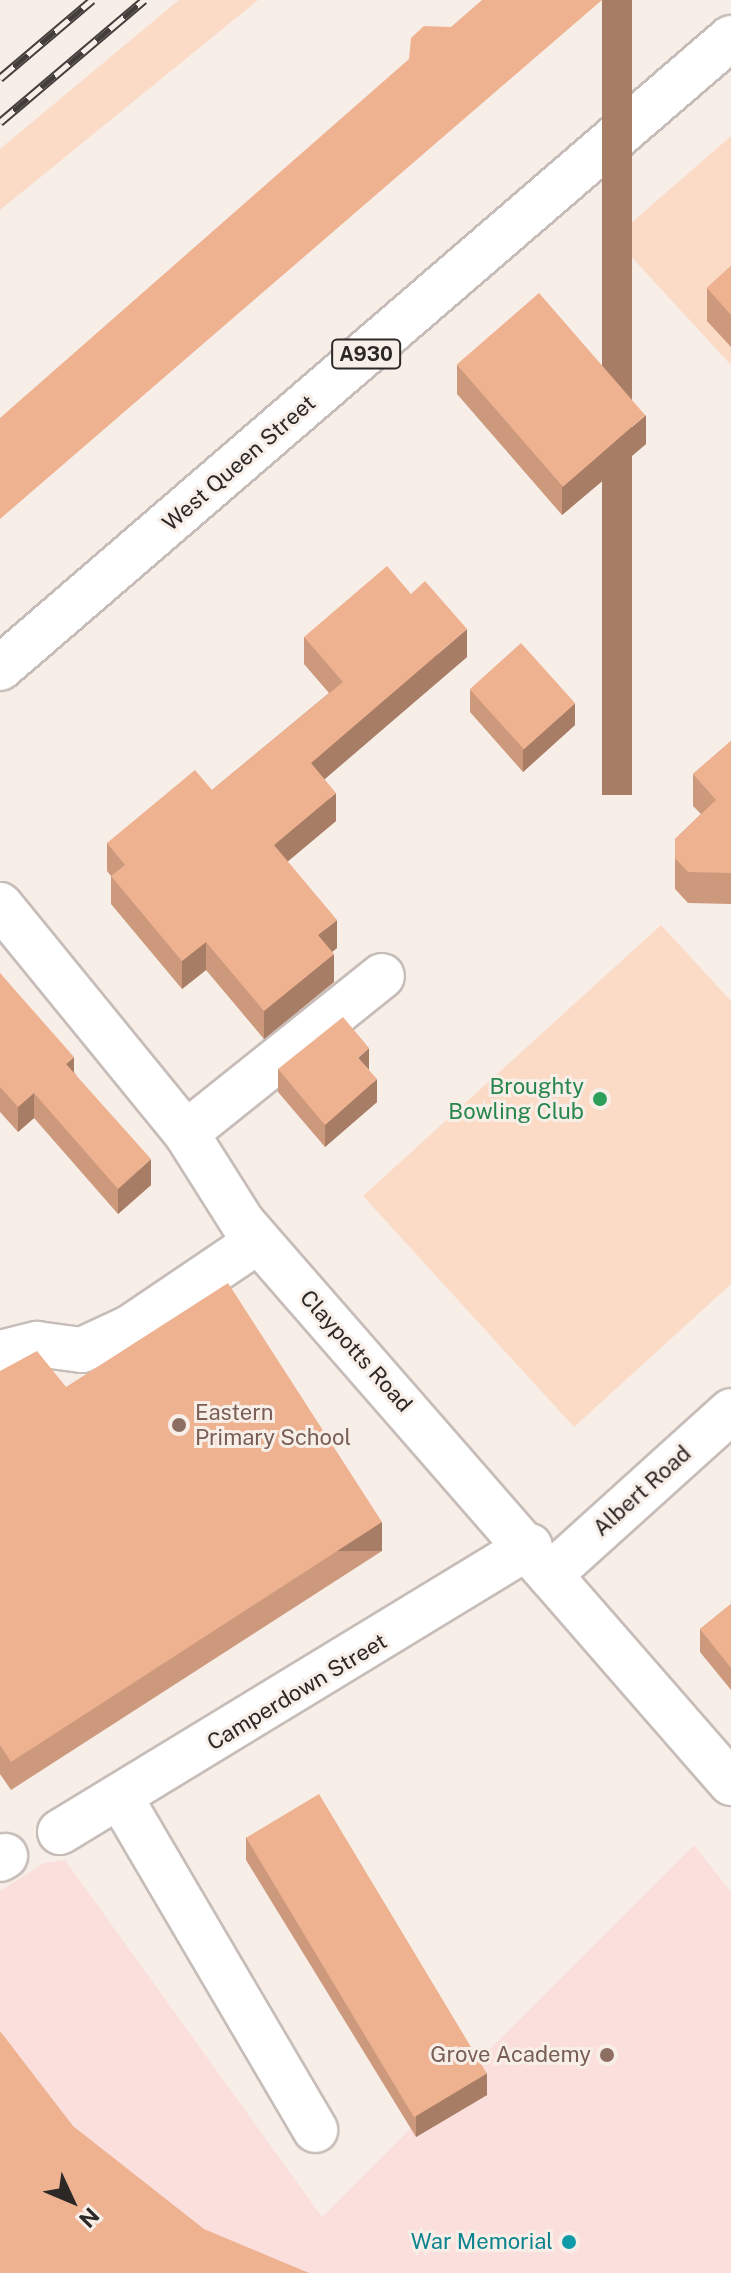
<!DOCTYPE html>
<style>
body{margin:0}
#map{position:relative;width:731px;height:2273px;overflow:hidden;background:#f8eee8;font-family:"Public Sans",sans-serif}
div>[style]{position:absolute}
[style*='--x']{left:calc(var(--x)*1px);top:calc(var(--y)*1px);width:calc(var(--w)*1px);rotate:calc(var(--a)*1deg)}
.education>*{inset:0;background:#fadfdd}
.green>*{inset:0;background:#fbdac6}
.roads{filter:drop-shadow(2px 0 #c7bdb8) drop-shadow(-2px 0 #c7bdb8) drop-shadow(0 2px #c7bdb8) drop-shadow(0 -2px #c7bdb8)}
.minor>*{height:44px;margin:-22px;padding:0 22px;transform-origin:22px;border-radius:22px;background:#fff}
.major>*{height:44px;margin:-22px;padding:0 22px;transform-origin:22px;border-radius:22px;background:#fff}
.rail>*{height:9px;margin-top:-4.5px;transform-origin:0;background:repeating-linear-gradient(90deg,#f8eee8 0 18px,#433e3c 0 36px);box-sizing:border-box;border-block:2px solid #433e3c}
.wall>*{inset:0;background:#cd997d}
.shaded-wall>*{inset:0;background:#a77d66;transform-origin:0 0}
.building>*{inset:0;background:#eeb291;transform-origin:0 0}
.dots>*{width:22px;height:22px;translate:-50% -50%;box-sizing:border-box;border:4px solid #f8eee8;border-radius:50%}
span{translate:-50% -50%;white-space:nowrap;text-align:center;line-height:1.15;-webkit-text-stroke:6px #f8eee8;paint-order:stroke}
.shield-label span{padding:2px 6px;background:#f8eee8;border:2px solid;border-radius:6px;-webkit-text-stroke-width:0}
.shield-label{font-size:20px;color:#2c2826;font-weight:700}
.street-label{font-size:22px;color:#2c2826}
.leisure-label{font-size:22px;color:#27864d}
.right{translate:-100% -50%;text-align:right}
.education-label{font-size:22px;color:#785e54}
.left{translate:0 -50%;text-align:left}
.culture-label{font-size:22px;color:#0d838f}
.north{position:absolute;left:32px;top:2161px;width:80px;height:80px;-webkit-text-stroke:6px #f8eee8;paint-order:stroke;rotate:134deg;font-size:22px;font-weight:700;line-height:32px;text-align:center;color:#2c2826}
.north::after{content:'';display:block;margin:auto;width:28px;height:36px;background:#2c2826;clip-path:polygon(50% 0,100% 100%,50% 72%,0 100%)}
</style>
<div id="map">
<div class="education">
<div style="clip-path:polygon(694px 1845px,731px 1892px,731px 2273px,0 2273px,0 1891px,44px 1863px,65px 1860px,322px 2217px)"></div>
</div>
<div class="green">
<div style="clip-path:polygon(179px 0,258px 0,0 210px,0 149px)"></div>
<div style="clip-path:polygon(731px 136px,731px 365px,614px 238px)"></div>
<div style="clip-path:polygon(661px 925px,731px 1001px,731px 1284px,574px 1427px,363px 1196px)"></div>
</div>
<div class="roads">
<div class="minor">
<div style="--x:186;--y:1133;--w:251;--a:-38.7"></div>
<div style="--x:0;--y:1353;--w:38;--a:-14"></div>
<div style="--x:37;--y:1344;--w:45;--a:7.6"></div>
<div style="--x:82;--y:1350;--w:54;--a:-25.1"></div>
<div style="--x:131;--y:1327;--w:153;--a:-34.1"></div>
<div style="--x:553;--y:1572;--w:240;--a:-42.1"></div>
<div style="--x:120;--y:1797;--w:386;--a:59.6"></div>
<div style="--x:60;--y:1832;--w:550;--a:-31.32"></div>
<div style="--x:0;--y:1859;--w:6;--a:-31"></div>
</div>
<div class="major">
<div style="--x:0;--y:668;--w:965;--a:-40.76"></div>
<div style="--x:0;--y:905;--w:294;--a:50.8"></div>
<div style="--x:186;--y:1133;--w:107;--a:57.7"></div>
<div style="--x:243;--y:1223;--w:743;--a:48.93"></div>
</div>
</div>
<div class="rail">
<div style="--x:0;--y:78;--w:121;--a:-40.3"></div>
<div style="--x:0;--y:122;--w:189;--a:-40.3"></div>
</div>
<div class="wall">
<div style="clip-path:polygon(731px 266px,731px 347px,707px 321px,707px 288px)"></div>
<div style="clip-path:polygon(457px 365px,646px 444px,562px 515px,457px 394px)"></div>
<div style="clip-path:polygon(304px 637px,467px 657px,324px 779px,336px 821px,287px 862px,337px 948px,332px 952px,334px 982px,264px 1039px,206px 970px,182px 989px,111px 904px,111px 876px,107px 871px,107px 843px,212px 790px,329px 693px,304px 664px)"></div>
<div style="clip-path:polygon(470px 690px,575px 725px,523px 772px,470px 712px)"></div>
<div style="clip-path:polygon(731px 741px,731px 904px,688px 903px,675px 889px,675px 839px,701px 814px,693px 806px,693px 774px)"></div>
<div style="clip-path:polygon(0 973px,74px 1072px,151px 1185px,118px 1214px,34px 1118px,18px 1132px,0 1112px)"></div>
<div style="clip-path:polygon(278px 1069px,369px 1070px,377px 1102px,325px 1147px,278px 1092px)"></div>
<div style="clip-path:polygon(0 1371px,66px 1387px,382px 1551px,11px 1790px,0 1774px)"></div>
<div style="clip-path:polygon(731px 1604px,731px 1690px,700px 1652px,700px 1629px)"></div>
<div style="clip-path:polygon(246px 1837px,487px 2095px,416px 2137px,246px 1860px)"></div>
</div>
<div class="shaded-wall">
<div style="left:602px;top:0;width:30px;height:795px"></div>
<div style="clip-path:polygon(646px 415px,646px 444px,562px 515px,562px 487px)"></div>
<div style="clip-path:polygon(467px 629px,467px 657px,311px 791px,311px 763px)"></div>
<div style="clip-path:polygon(575px 703px,575px 725px,523px 772px,523px 750px)"></div>
<div style="clip-path:polygon(336px 793px,336px 821px,274px 873px,274px 845px)"></div>
<div style="clip-path:polygon(337px 920px,337px 948px,318px 963px,318px 935px)"></div>
<div style="clip-path:polygon(206px 942px,206px 970px,182px 989px,182px 961px)"></div>
<div style="clip-path:polygon(334px 954px,334px 982px,264px 1039px,264px 1011px)"></div>
<div style="clip-path:polygon(369px 1048px,369px 1070px,358px 1058px)"></div>
<div style="clip-path:polygon(74px 1057px,74px 1082px,66px 1064px)"></div>
<div style="clip-path:polygon(377px 1079px,377px 1102px,325px 1147px,325px 1125px)"></div>
<div style="clip-path:polygon(34px 1093px,34px 1118px,18px 1132px,18px 1107px)"></div>
<div style="clip-path:polygon(151px 1159px,151px 1185px,118px 1214px,118px 1189px)"></div>
<div style="left:382px;top:1522px;width:29px;height:442px;rotate:90deg"></div>
<div style="clip-path:polygon(487px 2073px,487px 2095px,416px 2137px,416px 2114px)"></div>
</div>
<div class="building">
<div style="clip-path:polygon(482px 0,602px 0,0 519px,0 418px,409px 59px,411px 38px,424px 26px,451px 27px)"></div>
<div style="clip-path:polygon(731px 266px,731px 315px,707px 288px)"></div>
<div style="left:539px;top:293px;width:162px;height:109px;rotate:49deg"></div>
<div style="clip-path:polygon(387px 566px,411px 594px,425px 581px,467px 629px,311px 763px,336px 793px,274px 845px,337px 920px,318px 935px,334px 954px,264px 1011px,206px 942px,182px 961px,111px 876px,125px 865px,107px 843px,195px 770px,212px 790px,343px 682px,304px 637px)"></div>
<div style="left:521px;top:643px;width:81px;height:69px;rotate:48deg"></div>
<div style="clip-path:polygon(731px 741px,731px 873px,688px 872px,675px 858px,675px 839px,716px 800px,693px 774px)"></div>
<div style="clip-path:polygon(0 973px,74px 1057px,66px 1064px,151px 1159px,118px 1189px,34px 1093px,18px 1107px,0 1087px)"></div>
<div style="clip-path:polygon(343px 1017px,369px 1048px,358px 1058px,377px 1079px,325px 1125px,278px 1069px)"></div>
<div style="clip-path:polygon(228px 1283px,382px 1522px,11px 1762px,0 1745px,0 1371px,37px 1351px,66px 1387px)"></div>
<div style="clip-path:polygon(731px 1604px,731px 1668px,700px 1629px)"></div>
<div style="left:319px;top:1794px;width:326px;height:85px;rotate:59deg"></div>
<div style="clip-path:polygon(0 2031px,73px 2126px,204px 2229px,309px 2273px,0 2273px)"></div>
</div>
<div class="dots">
<div style="left:600px;top:1099px;background:#2e9e5b"></div>
<div style="left:179px;top:1425px;background:#8d6e63"></div>
<div style="left:607px;top:2055px;background:#8d6e63"></div>
<div style="left:569px;top:2242px;background:#0f9aa8"></div>
</div>
<div class="shield-label">
<span style="left:366px;top:354px">A930</span>
</div>
<div class="street-label">
<span style="left:239px;top:463px;rotate:-41deg">West Queen Street</span>
<span style="left:356px;top:1351px;rotate:48deg">Claypotts Road</span>
<span style="left:642px;top:1491px;rotate:-42deg">Albert Road</span>
<span style="left:297px;top:1692px;rotate:-31deg">Camperdown Street</span>
</div>
<div class="leisure-label">
<span class="right" style="left:584px;top:1099px">Broughty<br>Bowling Club</span>
</div>
<div class="education-label">
<span class="left" style="left:195px;top:1425px">Eastern<br>Primary School</span>
<span class="right" style="left:591px;top:2055px">Grove Academy</span>
</div>
<div class="culture-label">
<span class="right" style="left:553px;top:2242px">War Memorial</span>
</div>
<div class="north">N</div>
</div>
